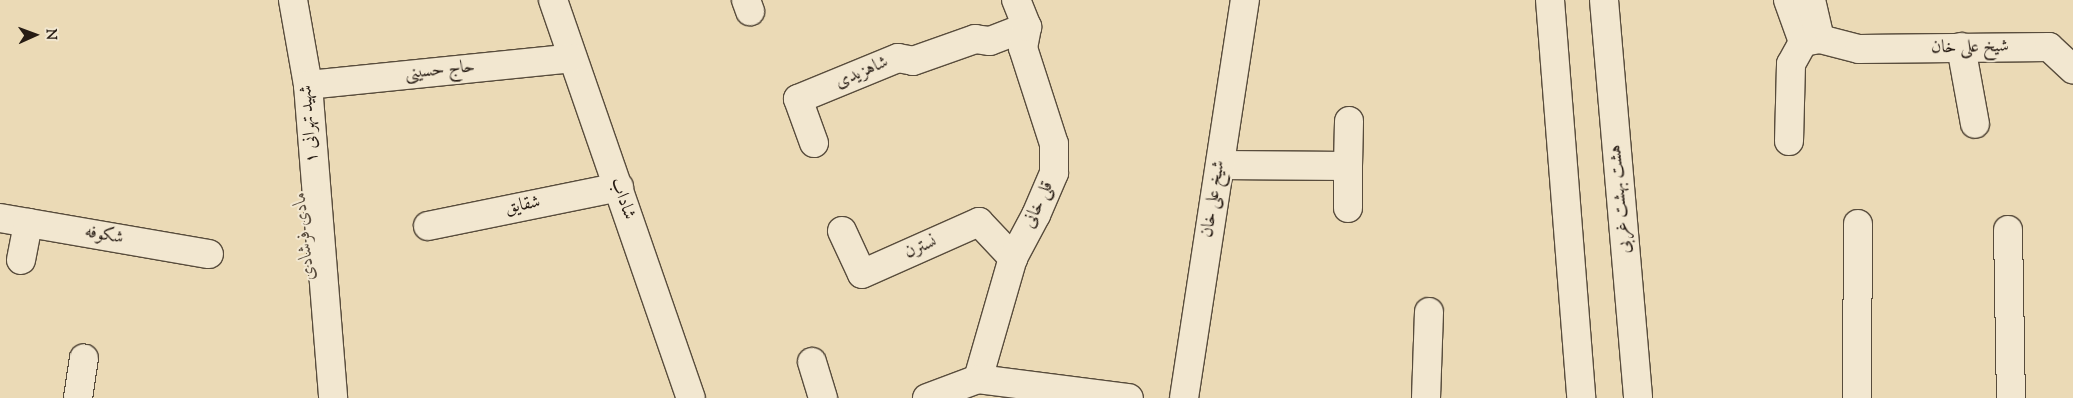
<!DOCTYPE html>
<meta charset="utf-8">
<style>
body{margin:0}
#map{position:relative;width:2073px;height:398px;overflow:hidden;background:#ebdab6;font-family:"Sorts Mill Goudy",Amiri,serif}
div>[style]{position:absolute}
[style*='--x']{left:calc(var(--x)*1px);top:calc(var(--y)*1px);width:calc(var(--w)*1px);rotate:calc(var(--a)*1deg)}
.roads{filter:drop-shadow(1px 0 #584c3c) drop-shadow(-1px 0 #584c3c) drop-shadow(0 1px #584c3c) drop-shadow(0 -1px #584c3c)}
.street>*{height:28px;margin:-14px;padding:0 14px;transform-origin:14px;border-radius:14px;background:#f2e7d0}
.secondary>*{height:28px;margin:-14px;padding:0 14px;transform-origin:14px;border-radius:14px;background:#f2e7d0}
span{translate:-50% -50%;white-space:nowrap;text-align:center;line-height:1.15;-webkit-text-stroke:4px #f2e7d0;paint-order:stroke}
.street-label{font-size:18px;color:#271c14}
.water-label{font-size:19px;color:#5b4e3f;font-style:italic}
.north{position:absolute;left:10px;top:10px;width:50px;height:50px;-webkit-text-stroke:4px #f2e7d0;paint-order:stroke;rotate:88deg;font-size:14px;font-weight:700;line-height:20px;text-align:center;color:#271c14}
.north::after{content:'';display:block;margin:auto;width:18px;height:22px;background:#271c14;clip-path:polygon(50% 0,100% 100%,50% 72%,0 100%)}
</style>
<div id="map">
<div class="roads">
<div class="street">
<div style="--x:293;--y:0;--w:86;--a:80"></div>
<div style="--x:308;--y:85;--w:314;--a:85.4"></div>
<div style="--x:553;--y:0;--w:421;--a:70.9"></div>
<div style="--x:746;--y:0;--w:12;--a:70"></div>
<div style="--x:1788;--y:0;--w:45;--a:70.3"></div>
<div style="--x:1803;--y:42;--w:17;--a:-10"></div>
<div style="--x:1820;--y:39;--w:40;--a:14.4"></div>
<div style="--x:1859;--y:49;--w:190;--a:-0.6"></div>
<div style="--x:2049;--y:47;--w:33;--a:43"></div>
<div style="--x:1811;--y:0;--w:40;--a:77"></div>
<div style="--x:1961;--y:47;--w:78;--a:79.7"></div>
<div style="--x:308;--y:85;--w:265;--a:-5.8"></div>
<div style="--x:1789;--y:141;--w:77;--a:-88.5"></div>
<div style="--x:1791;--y:64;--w:25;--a:-61"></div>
<div style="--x:814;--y:143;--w:47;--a:-110"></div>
<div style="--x:798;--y:99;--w:108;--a:-22.3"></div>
<div style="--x:898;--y:58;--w:15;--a:11"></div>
<div style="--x:913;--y:61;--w:66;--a:-19.5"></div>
<div style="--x:975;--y:39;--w:15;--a:8"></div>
<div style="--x:990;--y:41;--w:40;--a:-21"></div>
<div style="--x:1220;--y:165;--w:128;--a:0.4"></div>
<div style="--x:1348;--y:166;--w:45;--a:-88.7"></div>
<div style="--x:1348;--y:208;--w:42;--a:-90"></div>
<div style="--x:0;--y:218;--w:212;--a:9.8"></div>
<div style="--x:428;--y:226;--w:195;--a:-11.5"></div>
<div style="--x:2008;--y:230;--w:168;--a:89"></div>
<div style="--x:842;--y:231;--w:47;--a:65.1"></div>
<div style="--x:862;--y:274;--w:128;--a:-24"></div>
<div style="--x:979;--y:222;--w:50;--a:46.6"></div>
<div style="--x:21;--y:260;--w:38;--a:-79"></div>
<div style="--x:812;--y:362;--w:38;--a:73"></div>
<div style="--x:978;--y:379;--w:126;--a:-73.9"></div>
<div style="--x:1013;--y:258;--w:49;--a:-61.9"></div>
<div style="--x:1036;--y:215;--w:46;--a:-66.8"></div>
<div style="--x:1054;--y:173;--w:29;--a:-90"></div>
<div style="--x:1054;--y:144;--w:101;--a:-107.9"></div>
<div style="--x:1023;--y:48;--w:21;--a:-79"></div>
<div style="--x:1027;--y:27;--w:29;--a:-112"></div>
<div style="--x:78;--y:398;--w:40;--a:-81.5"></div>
<div style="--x:927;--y:398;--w:54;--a:-20.4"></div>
<div style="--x:978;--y:379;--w:152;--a:7.2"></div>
<div style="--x:1184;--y:398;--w:403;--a:-81.3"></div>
<div style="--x:1426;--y:398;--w:86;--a:-88"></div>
<div style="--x:1857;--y:398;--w:174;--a:-89.7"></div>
</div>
<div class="secondary">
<div style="--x:1550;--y:0;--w:399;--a:85.5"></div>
<div style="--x:1604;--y:0;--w:399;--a:85.1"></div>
</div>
</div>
<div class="street-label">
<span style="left:1970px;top:48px;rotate:-1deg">شیخ علی خان</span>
<span style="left:440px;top:71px;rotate:-6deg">حاج حسینی</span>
<span style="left:862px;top:73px;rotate:-23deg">شاهزیدی</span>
<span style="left:310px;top:124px;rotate:-95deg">شهید تهرانی ۱</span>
<span style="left:622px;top:199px;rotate:71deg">شاداب</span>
<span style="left:1214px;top:199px;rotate:-81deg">شیخ علی خان</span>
<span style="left:1621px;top:199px;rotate:-95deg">هشت بهشت غربی</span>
<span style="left:1039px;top:205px;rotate:-65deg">قلی خانی</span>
<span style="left:523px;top:206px;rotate:-11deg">شقایق</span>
<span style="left:104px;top:236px;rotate:10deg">شکوفه</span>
<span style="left:921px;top:248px;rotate:-24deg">نسترن</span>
</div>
<div class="water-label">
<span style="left:305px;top:236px;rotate:-96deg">مادی فرشادی</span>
</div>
<div class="north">N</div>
</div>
